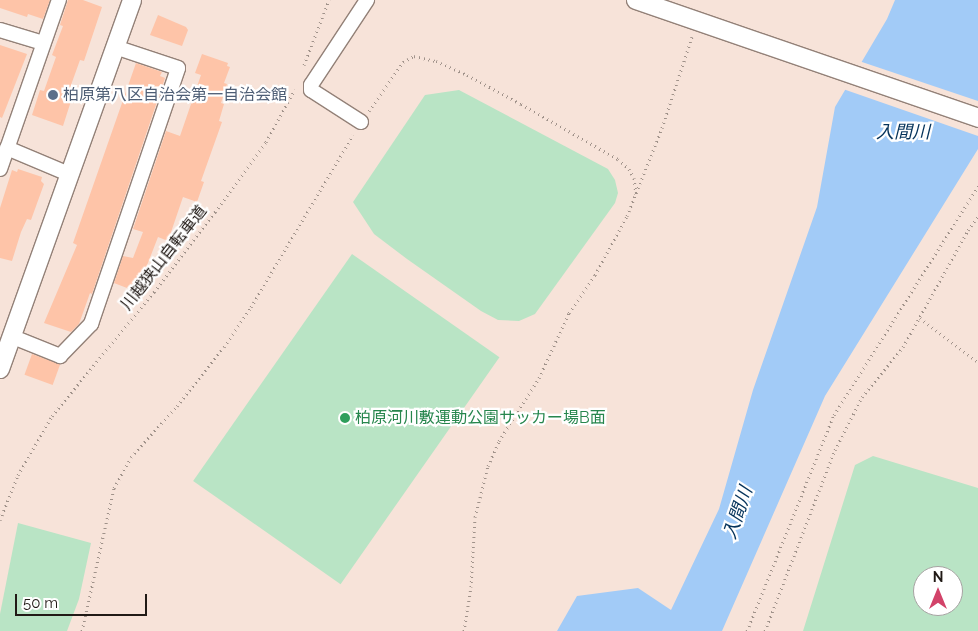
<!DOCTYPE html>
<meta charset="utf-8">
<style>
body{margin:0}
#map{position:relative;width:978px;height:631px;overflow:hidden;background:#f7e3d9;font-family:Raleway,"Noto Sans JP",sans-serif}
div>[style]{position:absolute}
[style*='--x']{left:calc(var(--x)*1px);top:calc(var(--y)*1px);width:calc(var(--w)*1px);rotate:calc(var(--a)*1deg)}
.green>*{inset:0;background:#b9e4c5;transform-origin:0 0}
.water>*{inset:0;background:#a2cbf7}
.pier>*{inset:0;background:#f7e3d9}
.building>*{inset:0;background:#fec4a8;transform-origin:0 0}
.path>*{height:3px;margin-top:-1.5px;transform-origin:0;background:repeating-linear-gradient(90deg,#a0928a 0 1px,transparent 0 5px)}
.roads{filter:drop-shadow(1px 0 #938178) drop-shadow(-1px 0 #938178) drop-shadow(0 1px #938178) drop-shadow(0 -1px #938178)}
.minor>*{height:14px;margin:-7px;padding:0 7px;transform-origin:7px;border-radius:7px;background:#fff}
.tertiary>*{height:18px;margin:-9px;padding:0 9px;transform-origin:9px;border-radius:9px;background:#fff}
.bridges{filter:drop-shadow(1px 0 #938178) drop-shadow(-1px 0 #938178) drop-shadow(0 1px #938178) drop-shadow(0 -1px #938178)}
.tertiary-bridge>*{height:18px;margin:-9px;padding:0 9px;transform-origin:9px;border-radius:9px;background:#fff}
.dots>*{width:14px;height:14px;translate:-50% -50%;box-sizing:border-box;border:2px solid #fff;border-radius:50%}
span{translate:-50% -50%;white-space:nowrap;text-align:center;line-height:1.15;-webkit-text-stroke:4.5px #fff;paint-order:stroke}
.service-label{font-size:16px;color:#4e5e75}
.left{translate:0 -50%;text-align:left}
.street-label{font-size:16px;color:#211a16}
.leisure-label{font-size:16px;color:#27864d}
.water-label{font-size:18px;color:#05335b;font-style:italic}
.north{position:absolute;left:913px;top:566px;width:50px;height:50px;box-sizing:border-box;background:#fff;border:1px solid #a6a3a2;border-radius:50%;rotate:0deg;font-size:14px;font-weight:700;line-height:20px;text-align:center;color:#211a16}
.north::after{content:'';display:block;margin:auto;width:18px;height:22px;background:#d24369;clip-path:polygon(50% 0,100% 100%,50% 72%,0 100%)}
.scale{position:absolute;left:15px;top:594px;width:132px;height:22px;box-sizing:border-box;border:2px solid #211a16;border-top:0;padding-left:6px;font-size:15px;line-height:18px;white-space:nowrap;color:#211a16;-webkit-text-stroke:4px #fff;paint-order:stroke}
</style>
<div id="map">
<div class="green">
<div style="clip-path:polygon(459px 90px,608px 169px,615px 180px,618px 193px,615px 203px,535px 314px,519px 321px,498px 320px,481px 311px,407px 259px,374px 234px,353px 202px,425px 95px)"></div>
<div style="left:352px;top:254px;width:180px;height:277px;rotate:35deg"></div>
<div style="clip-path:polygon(evenodd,873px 456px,978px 488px,978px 631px,803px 631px,855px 465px,873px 456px,923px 576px,953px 576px,953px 606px,923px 606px,923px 576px)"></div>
<div style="clip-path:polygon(18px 523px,91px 543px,79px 599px,67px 631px,0 631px,0 614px)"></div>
</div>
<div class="water">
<div style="clip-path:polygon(895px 0,978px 0,978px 149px,825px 396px,722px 631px,557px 631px,577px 596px,638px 588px,671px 610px,719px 509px,753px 390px,817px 207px,835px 107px,887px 19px)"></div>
</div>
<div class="pier">
<div style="clip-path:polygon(859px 61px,978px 101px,978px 136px,843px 89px)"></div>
</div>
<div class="building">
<div style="clip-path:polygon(0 0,50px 0,43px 19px,28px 14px,27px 17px,0 8px)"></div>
<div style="clip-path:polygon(68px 0,83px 0,102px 7px,84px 61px,80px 60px,66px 99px,71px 101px,63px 126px,32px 115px,40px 90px,44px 91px,56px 57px,52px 55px,63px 26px,60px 25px)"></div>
<div style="clip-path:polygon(158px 15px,186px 27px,188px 30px,182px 46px,150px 35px)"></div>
<div style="clip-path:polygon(0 45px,27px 54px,2px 118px,0 117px)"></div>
<div style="clip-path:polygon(202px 54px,228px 63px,227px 66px,230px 67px,224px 83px,227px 84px,221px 103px,224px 104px,219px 121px,222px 122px,201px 181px,204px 182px,197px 202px,183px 197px,168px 241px,158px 237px,146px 268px,142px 270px,138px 279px,135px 278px,132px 286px,129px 285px,127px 288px,114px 283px,123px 256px,133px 258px,143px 232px,133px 229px,166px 131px,180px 136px,201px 75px,195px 73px)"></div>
<div style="clip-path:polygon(136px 63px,162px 72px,160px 76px,165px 78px,92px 294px,90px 293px,79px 324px,71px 332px,44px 323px,77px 245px,73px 243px)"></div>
<div style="clip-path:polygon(18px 169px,42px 177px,41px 181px,44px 184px,31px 220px,27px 219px,21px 232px,12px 261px,0 258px,0 208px,12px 170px,17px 172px)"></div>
<div style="left:32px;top:354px;width:30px;height:22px;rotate:20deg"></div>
</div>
<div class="path">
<div style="--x:304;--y:65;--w:70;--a:-69"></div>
<div style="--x:369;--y:111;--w:60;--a:-55.2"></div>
<div style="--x:403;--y:62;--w:13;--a:-29"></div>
<div style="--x:414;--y:56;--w:23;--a:13"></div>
<div style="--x:436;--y:61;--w:34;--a:24"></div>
<div style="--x:467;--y:75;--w:61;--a:28.2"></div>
<div style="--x:521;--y:104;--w:112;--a:29.6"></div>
<div style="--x:618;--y:159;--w:15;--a:42"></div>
<div style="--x:629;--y:169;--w:10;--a:61"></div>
<div style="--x:634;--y:178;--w:17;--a:83"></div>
<div style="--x:920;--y:318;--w:73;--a:37.2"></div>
<div style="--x:0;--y:520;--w:48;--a:-68.2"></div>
<div style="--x:18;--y:475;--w:68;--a:-60"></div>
<div style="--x:52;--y:416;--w:161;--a:-50.6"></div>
<div style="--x:154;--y:292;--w:101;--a:-52.7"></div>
<div style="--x:215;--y:212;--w:87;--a:-53.9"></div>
<div style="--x:266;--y:142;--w:60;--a:-61.3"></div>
<div style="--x:82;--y:631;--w:147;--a:-77.4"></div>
<div style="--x:114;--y:488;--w:35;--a:-61"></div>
<div style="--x:131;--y:457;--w:69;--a:-48"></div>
<div style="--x:177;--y:406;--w:75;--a:-51.5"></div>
<div style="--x:224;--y:347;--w:48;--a:-56"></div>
<div style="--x:251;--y:307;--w:200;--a:-59.3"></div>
<div style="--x:464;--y:631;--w:45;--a:-81"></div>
<div style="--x:471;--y:587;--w:70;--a:-86.7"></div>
<div style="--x:475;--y:517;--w:53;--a:-75.7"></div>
<div style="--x:488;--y:466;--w:27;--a:-66"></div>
<div style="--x:499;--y:441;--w:75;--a:-57.6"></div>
<div style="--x:539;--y:378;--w:72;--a:-65.2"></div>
<div style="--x:569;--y:313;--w:46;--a:-55.6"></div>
<div style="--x:595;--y:275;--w:67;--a:-61.5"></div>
<div style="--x:627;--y:216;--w:95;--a:-68.3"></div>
<div style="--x:662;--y:128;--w:96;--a:-71.8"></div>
<div style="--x:747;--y:631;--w:233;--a:-68.1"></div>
<div style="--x:834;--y:415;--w:271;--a:-57.8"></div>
<div style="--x:765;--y:631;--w:194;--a:-68.9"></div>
<div style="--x:835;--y:450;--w:59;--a:-63"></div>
<div style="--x:862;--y:397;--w:65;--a:-50.6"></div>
<div style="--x:903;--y:347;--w:134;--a:-60.9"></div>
<div style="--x:968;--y:230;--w:17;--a:-54"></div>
</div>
<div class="roads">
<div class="minor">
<div style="--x:0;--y:30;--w:45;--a:16.8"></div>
<div style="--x:361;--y:122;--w:59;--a:-147.4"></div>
<div style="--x:311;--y:90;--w:5;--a:-90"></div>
<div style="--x:311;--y:85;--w:102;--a:-56.6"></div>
<div style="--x:7;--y:148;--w:67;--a:22.8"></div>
<div style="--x:0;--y:169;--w:179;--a:-70.8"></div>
<div style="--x:13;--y:337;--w:51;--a:22"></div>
<div style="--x:60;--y:356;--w:45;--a:-45.9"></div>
<div style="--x:91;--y:324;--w:270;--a:-71.2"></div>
<div style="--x:178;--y:68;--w:66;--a:-161.6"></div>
</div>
<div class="tertiary">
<div style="--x:0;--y:369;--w:392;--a:-70.3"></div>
</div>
</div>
<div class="bridges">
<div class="tertiary-bridge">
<div style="--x:636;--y:0;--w:362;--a:19"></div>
</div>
</div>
<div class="dots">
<div style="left:53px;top:95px;background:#5c6f8a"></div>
<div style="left:345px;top:418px;background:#2e9e5b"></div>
</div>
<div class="service-label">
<span class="left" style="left:63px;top:95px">柏原第八区自治会第一自治会館</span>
</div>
<div class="street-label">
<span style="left:164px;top:258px;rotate:-52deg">川越狭山自転車道</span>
</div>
<div class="leisure-label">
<span class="left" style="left:355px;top:418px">柏原河川敷運動公園サッカー場B面</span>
</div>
<div class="water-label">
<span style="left:903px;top:132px">入間川</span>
<span style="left:738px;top:513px;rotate:-71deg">入間川</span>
</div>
<div class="north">N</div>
<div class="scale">50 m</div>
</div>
